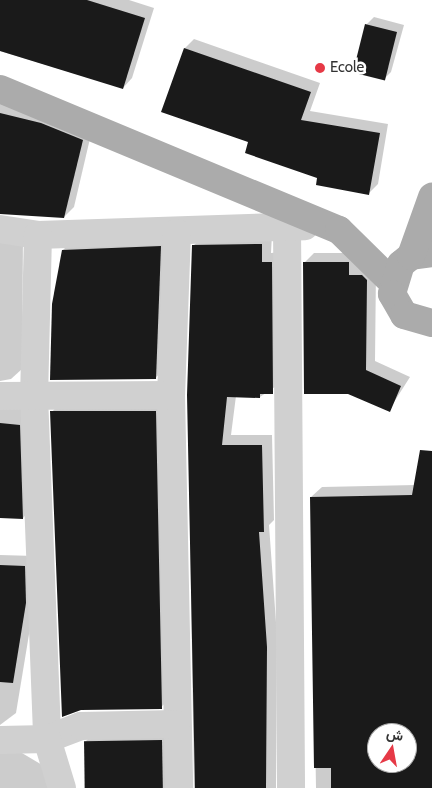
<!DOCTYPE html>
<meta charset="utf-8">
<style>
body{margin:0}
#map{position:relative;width:432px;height:788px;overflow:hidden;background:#fff;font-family:Cabin,Vazirmatn,sans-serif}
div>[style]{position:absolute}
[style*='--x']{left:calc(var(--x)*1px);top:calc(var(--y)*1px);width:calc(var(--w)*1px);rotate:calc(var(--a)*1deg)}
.shadow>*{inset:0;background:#0003}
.building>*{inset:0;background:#1a1a1a;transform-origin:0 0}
.minor>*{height:28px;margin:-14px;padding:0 14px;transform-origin:14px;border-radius:14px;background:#d0d0d0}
.major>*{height:28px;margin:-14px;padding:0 14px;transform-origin:14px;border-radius:14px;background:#ababab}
.dots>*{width:14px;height:14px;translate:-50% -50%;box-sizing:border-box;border:2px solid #fff;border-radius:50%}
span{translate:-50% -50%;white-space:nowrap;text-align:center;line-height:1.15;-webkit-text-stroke:5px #fff;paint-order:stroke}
.poi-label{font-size:15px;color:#333}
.left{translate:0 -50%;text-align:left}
.north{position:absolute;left:367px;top:723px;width:50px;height:50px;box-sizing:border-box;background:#fff;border:1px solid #adadad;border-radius:50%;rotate:12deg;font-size:14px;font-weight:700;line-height:20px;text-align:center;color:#333}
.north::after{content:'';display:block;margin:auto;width:18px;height:22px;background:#e63946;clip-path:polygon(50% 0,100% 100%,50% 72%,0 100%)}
</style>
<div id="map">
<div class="shadow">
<div style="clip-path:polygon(0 0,129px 0,154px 8px,132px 78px,123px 88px,0 51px)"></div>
<div style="clip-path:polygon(374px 17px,404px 25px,391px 72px,384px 79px,366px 25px)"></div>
<div style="clip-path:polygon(194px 39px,320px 83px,310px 111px,388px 124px,378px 184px,369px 193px,319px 177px,250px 142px,163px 112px,185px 48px)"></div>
<div style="clip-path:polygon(0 99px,92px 130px,74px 207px,64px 217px,0 213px)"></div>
<div style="clip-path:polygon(0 229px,23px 237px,22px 369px,11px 379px,0 381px)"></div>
<div style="clip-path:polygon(272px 234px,271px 253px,282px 252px,282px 382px,260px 397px,236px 396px,231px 435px,272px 435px,274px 520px,269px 525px,277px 636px,276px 788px,194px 788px,188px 395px,193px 246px,204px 236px)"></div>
<div style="clip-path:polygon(168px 240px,163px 371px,155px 378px,63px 250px,70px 243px)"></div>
<div style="clip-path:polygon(314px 253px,357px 253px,376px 270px,375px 361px,410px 377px,389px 410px,348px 392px,304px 263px)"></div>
<div style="clip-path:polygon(0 395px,22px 402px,33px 507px,23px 518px,0 517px)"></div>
<div style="clip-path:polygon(60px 403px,164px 403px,170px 699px,161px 707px,52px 412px)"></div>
<div style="clip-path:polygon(evenodd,432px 452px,432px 788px,316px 788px,311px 497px,322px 487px,415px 485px,432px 452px,377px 733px,407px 733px,407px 763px,377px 763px,377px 733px)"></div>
<div style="clip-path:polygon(0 555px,35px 556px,36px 592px,16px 713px,0 725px)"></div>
<div style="clip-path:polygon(172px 730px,180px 788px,84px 788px,85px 742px,95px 732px)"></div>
<div style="clip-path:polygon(0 740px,54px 772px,61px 788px,0 788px)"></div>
</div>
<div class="building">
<div style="clip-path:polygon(0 0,87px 0,145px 18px,123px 89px,0 51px)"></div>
<div style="left:365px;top:24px;width:33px;height:50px;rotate:14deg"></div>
<div style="clip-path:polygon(184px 48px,311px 92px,301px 120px,380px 133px,369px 195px,316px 185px,317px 178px,245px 153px,248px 142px,161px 112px)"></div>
<div style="clip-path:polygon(0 113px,41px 123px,83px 140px,64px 218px,0 214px)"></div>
<div style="clip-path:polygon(262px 244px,262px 262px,272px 262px,273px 394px,260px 394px,260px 398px,227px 397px,222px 445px,262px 445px,264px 532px,259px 532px,267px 647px,266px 788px,195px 788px,187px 395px,192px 245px)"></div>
<div style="clip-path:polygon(161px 246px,156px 379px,50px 380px,52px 304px,62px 250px)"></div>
<div style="clip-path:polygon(303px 262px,349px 262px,349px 275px,362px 275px,367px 280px,366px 370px,401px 386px,390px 412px,348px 394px,304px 394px)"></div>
<div style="clip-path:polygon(50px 411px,156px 411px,162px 709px,81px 710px,62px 717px)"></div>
<div style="clip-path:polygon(0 423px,20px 425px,23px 519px,0 518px)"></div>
<div style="clip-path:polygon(evenodd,420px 450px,432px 451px,432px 788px,331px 788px,331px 768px,314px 768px,310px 497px,412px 495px,420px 450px,377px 733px,407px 733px,407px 763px,377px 763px,377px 733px)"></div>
<div style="clip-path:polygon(0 565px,25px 566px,26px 603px,13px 683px,0 682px)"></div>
<div style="left:162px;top:740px;width:48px;height:78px;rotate:89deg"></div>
</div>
<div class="minor">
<div style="--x:287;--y:224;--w:564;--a:89.59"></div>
<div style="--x:0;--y:229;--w:38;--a:9"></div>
<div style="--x:38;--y:235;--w:267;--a:-1.9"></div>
<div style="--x:177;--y:233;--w:162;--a:92.1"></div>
<div style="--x:171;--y:395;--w:393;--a:88.8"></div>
<div style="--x:38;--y:235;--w:160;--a:91.4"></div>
<div style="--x:34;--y:395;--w:344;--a:87.8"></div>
<div style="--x:47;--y:739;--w:36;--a:-21"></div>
<div style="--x:81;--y:726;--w:95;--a:-1.2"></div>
<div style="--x:0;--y:396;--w:171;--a:-0.3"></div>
<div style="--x:0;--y:740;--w:47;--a:-1.2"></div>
<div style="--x:47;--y:739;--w:51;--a:73"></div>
</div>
<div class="major">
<div style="--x:0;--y:89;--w:367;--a:22.6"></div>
<div style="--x:339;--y:230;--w:74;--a:44.5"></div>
<div style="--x:432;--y:253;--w:21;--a:172"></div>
<div style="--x:411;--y:256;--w:13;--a:141"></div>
<div style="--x:401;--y:264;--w:31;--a:107"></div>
<div style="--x:392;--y:294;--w:24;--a:60"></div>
<div style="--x:404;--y:315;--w:29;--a:16"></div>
<div style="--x:411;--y:256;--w:63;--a:-70.4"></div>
</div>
<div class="dots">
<div style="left:320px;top:68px;background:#e63946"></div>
</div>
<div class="poi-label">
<span class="left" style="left:330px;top:68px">Ecole</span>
</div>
<div class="north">ش</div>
</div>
